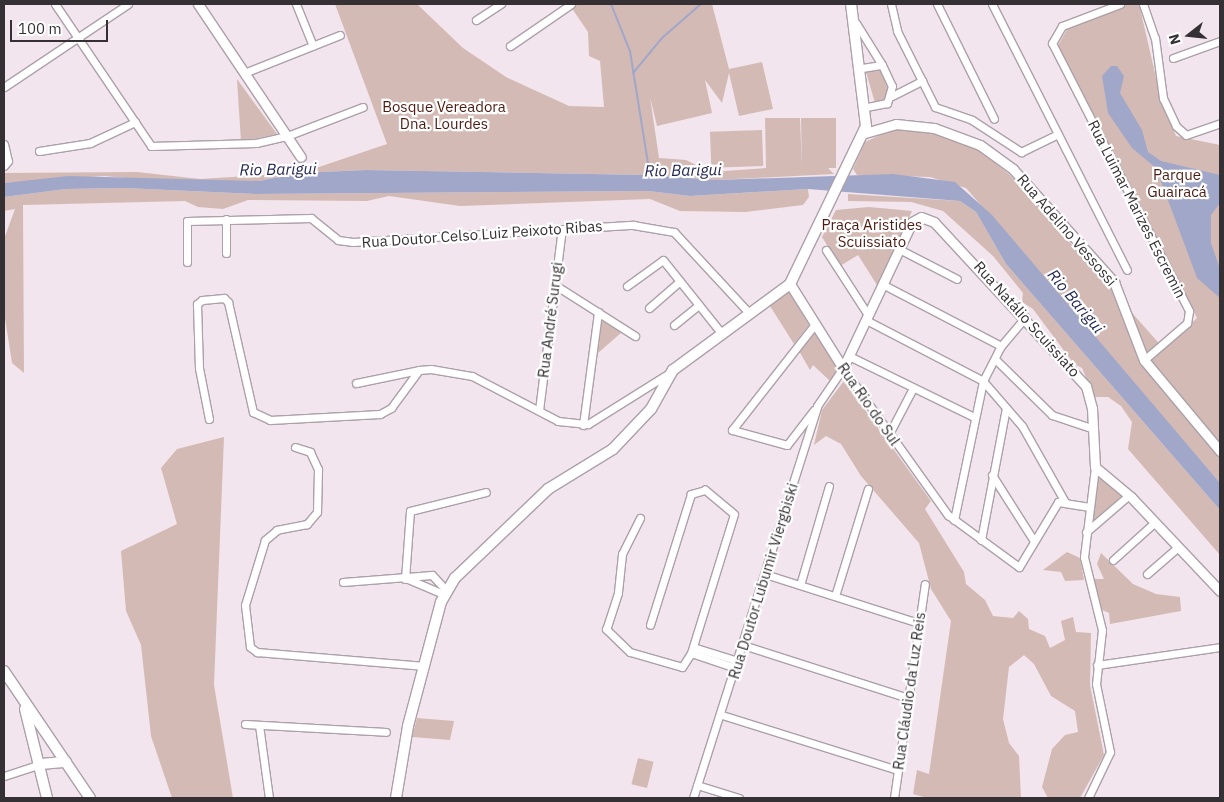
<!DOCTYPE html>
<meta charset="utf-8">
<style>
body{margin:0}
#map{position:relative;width:1224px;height:802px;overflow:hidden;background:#f2e5ee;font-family:"IBM Plex Sans",sans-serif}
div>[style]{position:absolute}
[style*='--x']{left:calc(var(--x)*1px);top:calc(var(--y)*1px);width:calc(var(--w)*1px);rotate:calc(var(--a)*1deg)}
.green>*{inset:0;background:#d4bab4;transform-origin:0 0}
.water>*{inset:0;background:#a1a7c9}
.stream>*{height:2px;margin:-1px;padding:0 1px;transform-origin:1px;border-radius:1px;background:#a1a7c9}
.roads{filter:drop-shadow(1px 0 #aca0a9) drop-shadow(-1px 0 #aca0a9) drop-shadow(0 1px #aca0a9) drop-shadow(0 -1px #aca0a9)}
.minor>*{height:7px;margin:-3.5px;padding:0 3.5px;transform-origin:3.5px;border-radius:3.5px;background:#fff}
.tertiary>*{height:9px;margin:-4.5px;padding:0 4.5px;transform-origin:4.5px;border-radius:4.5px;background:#fff}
.secondary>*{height:10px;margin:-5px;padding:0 5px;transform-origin:5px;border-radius:5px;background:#fff}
span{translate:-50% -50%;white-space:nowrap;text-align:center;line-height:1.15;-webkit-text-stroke:4.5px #fff;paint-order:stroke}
.park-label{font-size:15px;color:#4e1b12}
.street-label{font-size:15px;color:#353034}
.water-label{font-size:16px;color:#232753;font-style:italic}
.frame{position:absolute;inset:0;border:5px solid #353034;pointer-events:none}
.north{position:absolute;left:1164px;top:10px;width:50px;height:50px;-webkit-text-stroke:4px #fff;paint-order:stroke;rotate:254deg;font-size:14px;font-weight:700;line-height:20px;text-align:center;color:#353034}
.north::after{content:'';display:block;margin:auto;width:18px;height:22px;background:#353034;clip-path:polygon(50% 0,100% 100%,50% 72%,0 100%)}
.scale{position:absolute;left:10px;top:20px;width:98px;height:22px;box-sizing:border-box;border:2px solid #353034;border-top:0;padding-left:6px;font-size:15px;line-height:18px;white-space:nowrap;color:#353034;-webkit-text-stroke:4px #fff;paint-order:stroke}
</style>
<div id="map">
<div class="green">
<div style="clip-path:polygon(335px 4px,417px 4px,463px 48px,506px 77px,569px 106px,604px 107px,600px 61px,589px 56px,588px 32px,569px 4px,712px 4px,729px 69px,762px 62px,773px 109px,739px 116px,729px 73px,722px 103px,705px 80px,712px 113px,657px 126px,650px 97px,659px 158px,686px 160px,710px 172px,766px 168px,765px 118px,800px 118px,802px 168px,801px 118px,836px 118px,836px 168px,828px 168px,834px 174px,716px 180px,648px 175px,366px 170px,299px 173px,259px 181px,180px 183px,104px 176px,4px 183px,4px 173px,137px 172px,200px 179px,280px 174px,319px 167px,387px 144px)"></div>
<div style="clip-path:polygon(1127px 4px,1139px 4px,1160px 95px,1176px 136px,1220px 145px,1220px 483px,966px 188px,930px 177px,857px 175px,853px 169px,865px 142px,893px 129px,937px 133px,982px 152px,1011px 176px,1164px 349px,1197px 318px,1058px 45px,1068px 28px)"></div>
<div style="clip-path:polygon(881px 68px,888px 90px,883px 102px,875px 103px,866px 72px)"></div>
<div style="clip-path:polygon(237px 79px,277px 134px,241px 142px)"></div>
<div style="left:762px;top:130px;width:36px;height:52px;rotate:88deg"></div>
<div style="clip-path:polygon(125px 188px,255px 194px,648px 191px,690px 196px,808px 189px,809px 197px,803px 205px,745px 212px,680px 211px,650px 199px,460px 206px,389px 196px,367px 201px,248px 200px,223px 209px,198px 207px,185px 201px,23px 205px,24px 373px,12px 363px,4px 312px,4px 239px,15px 209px,4px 211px,4px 197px,66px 189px)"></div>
<div style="clip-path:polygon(848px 194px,960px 201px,976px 212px,1006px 264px,1220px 510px,1220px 555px,1128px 449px,1132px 422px,1121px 406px,1108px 397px,1094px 397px,1082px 368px,1074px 364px,1033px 309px,1022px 302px,1023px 293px,993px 256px,943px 211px,911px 202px,848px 201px)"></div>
<div style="clip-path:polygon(869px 207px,912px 211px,877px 285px,858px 255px,840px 266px,822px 237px,836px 210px)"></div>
<div style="clip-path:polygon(789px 292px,809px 325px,794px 344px,770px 306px)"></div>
<div style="clip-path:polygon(602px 321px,622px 332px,598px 353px)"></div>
<div style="clip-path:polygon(814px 332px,838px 369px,830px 381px,813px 365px,810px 370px,799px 351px)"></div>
<div style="clip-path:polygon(844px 381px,931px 501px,925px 509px,964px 572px,966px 584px,985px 600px,993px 616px,1013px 618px,1019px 611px,1028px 619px,1029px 629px,1045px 636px,1050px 648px,1065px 640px,1061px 621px,1073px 617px,1076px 632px,1091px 633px,1090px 685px,1104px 755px,1080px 798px,1048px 798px,1042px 787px,1052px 749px,1065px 735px,1078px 732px,1075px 711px,1051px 696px,1034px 664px,1024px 655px,1009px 667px,1003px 719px,1009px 743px,1019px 756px,1021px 798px,927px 798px,913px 794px,917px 770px,929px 774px,951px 621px,931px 589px,919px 543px,861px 476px,841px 444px,826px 436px,814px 445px,822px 410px)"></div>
<div style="clip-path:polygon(224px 437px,214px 685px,233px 798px,172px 798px,151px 736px,141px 645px,126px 611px,121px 551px,177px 524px,161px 468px,177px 449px)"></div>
<div style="clip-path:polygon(1098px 475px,1122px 496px,1091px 523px)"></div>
<div style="clip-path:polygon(1067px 552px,1080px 558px,1084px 580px,1065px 581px,1061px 572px,1043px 570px)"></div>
<div style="clip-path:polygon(1101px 553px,1133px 584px,1156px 594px,1180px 597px,1181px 611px,1110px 624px,1109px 613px,1100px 609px,1091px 579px,1104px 579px,1097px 564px)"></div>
<div style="clip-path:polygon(417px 718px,454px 721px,450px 740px,412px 737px)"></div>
<div style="left:638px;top:758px;width:16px;height:27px;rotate:14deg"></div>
</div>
<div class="water">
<div style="clip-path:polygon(1111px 66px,1117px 66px,1124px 76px,1120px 93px,1142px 130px,1148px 152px,1161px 161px,1220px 175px,1220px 203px,1211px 215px,1211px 243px,1220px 269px,1220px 298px,1197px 278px,1156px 168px,1132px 148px,1108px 113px,1102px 76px)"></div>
<div style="clip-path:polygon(366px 170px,648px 175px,716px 180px,893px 174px,955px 182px,992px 215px,1220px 483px,1220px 510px,1006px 264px,976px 212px,960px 201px,808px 189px,690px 196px,648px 191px,255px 194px,125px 188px,66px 189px,4px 197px,4px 183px,68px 176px,259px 181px,299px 173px)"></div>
</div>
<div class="stream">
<div style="--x:611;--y:4;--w:51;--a:68"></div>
<div style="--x:630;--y:51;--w:127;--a:80.9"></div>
<div style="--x:633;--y:73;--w:45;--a:-50.4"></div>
<div style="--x:662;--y:38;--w:52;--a:-41.1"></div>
</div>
<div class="roads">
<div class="minor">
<div style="--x:55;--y:4;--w:171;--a:55.9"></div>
<div style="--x:151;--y:146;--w:105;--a:-1.6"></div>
<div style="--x:256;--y:143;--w:32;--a:-13"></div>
<div style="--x:287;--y:136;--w:81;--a:-20.9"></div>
<div style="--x:296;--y:4;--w:45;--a:68"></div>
<div style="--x:891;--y:4;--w:28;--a:77"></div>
<div style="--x:897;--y:31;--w:85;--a:63.4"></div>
<div style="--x:935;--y:107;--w:39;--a:19"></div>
<div style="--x:972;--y:120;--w:59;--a:33.1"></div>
<div style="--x:1021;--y:152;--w:41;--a:-25.9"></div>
<div style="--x:937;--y:4;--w:128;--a:63.6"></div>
<div style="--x:992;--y:4;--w:298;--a:63.1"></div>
<div style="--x:1120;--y:4;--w:62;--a:159.2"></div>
<div style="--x:1062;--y:26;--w:20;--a:120"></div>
<div style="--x:1052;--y:43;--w:301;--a:62.9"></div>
<div style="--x:1189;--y:311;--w:12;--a:99"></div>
<div style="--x:1187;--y:323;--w:57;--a:139.3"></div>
<div style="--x:1143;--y:4;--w:36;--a:71"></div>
<div style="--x:1155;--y:38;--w:61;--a:82.4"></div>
<div style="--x:1163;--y:98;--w:31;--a:65"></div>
<div style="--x:1176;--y:126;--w:13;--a:42"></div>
<div style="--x:1186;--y:135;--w:36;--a:-19"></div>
<div style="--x:476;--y:20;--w:30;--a:-33"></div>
<div style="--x:856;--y:23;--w:49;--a:58.2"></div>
<div style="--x:510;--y:46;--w:74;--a:-34.5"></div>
<div style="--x:1173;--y:58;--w:50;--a:-19.9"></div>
<div style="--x:862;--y:68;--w:20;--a:-9"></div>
<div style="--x:882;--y:65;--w:23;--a:65"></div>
<div style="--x:892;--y:86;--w:18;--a:106"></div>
<div style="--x:887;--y:103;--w:20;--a:169"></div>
<div style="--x:244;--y:73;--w:103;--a:-21.6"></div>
<div style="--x:4;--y:87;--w:149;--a:-33.8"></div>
<div style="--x:892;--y:96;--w:34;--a:-27"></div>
<div style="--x:4;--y:144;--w:17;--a:77"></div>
<div style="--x:8;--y:161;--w:6;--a:129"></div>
<div style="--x:39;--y:151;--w:52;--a:-8.9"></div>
<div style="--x:90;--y:143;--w:50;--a:-25"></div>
<div style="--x:899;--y:249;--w:65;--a:27.3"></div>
<div style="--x:826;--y:250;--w:77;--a:57.1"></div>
<div style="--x:226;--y:253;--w:34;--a:-90"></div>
<div style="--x:187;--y:262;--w:41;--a:-90"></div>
<div style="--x:187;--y:221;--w:124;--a:-1.4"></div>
<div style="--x:311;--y:218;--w:35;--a:39"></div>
<div style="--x:338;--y:240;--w:15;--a:8"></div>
<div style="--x:353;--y:242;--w:281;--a:-3.5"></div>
<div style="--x:633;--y:225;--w:42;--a:9.7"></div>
<div style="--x:674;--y:232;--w:112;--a:47.2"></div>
<div style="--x:882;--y:284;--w:134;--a:27.5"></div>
<div style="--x:555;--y:285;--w:95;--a:32.5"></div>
<div style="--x:627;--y:286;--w:44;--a:-35.8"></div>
<div style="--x:663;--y:260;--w:95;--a:51.4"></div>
<div style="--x:649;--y:308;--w:41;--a:-41.1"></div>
<div style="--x:866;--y:320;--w:132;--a:27.5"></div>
<div style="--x:983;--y:381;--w:60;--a:49.1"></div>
<div style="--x:1022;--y:426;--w:87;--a:60.5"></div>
<div style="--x:674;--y:325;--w:32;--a:-39"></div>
<div style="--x:849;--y:356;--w:137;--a:26"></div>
<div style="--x:995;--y:359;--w:80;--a:44.5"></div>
<div style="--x:1052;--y:415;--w:44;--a:18.4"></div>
<div style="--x:356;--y:383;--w:64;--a:-11.7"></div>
<div style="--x:539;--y:410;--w:182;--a:-82.8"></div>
<div style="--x:814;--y:410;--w:44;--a:127.6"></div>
<div style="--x:787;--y:445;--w:57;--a:-164.7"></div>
<div style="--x:732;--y:430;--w:135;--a:-51.9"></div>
<div style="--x:209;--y:419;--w:52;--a:-101.1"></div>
<div style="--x:199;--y:368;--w:64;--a:-91.8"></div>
<div style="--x:197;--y:304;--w:6;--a:-39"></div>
<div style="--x:202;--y:300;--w:22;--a:-5"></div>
<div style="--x:224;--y:298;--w:6;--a:45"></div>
<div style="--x:228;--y:302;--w:113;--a:77.2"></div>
<div style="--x:253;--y:412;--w:19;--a:25"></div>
<div style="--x:270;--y:420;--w:110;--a:-3.1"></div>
<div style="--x:380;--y:414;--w:13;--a:-29"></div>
<div style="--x:391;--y:408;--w:47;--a:-53.6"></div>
<div style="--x:419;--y:370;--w:12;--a:-5"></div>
<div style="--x:431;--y:369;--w:42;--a:9.7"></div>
<div style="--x:472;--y:376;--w:97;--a:27.6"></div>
<div style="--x:558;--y:421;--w:30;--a:6"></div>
<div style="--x:588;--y:424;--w:98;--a:-32.1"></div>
<div style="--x:583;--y:425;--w:114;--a:-82.4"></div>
<div style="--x:889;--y:434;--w:52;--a:-62.4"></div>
<div style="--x:295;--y:447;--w:16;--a:18"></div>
<div style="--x:310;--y:452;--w:19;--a:65"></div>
<div style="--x:318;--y:469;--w:43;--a:91.3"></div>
<div style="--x:317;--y:512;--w:16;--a:130"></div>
<div style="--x:307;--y:524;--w:31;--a:169"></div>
<div style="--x:277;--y:530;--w:16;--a:140"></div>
<div style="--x:265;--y:540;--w:68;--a:107.1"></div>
<div style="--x:245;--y:605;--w:42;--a:83.2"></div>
<div style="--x:250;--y:647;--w:9;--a:36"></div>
<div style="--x:257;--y:652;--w:168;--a:4.8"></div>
<div style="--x:992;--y:475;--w:78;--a:57.5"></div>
<div style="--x:640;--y:518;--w:40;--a:116.6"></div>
<div style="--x:622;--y:554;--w:39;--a:96"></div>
<div style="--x:618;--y:593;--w:38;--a:108"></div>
<div style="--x:606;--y:629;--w:33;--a:44"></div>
<div style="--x:630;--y:652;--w:54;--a:16.1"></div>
<div style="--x:682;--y:667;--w:17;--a:-57"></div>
<div style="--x:691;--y:653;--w:145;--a:-72.8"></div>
<div style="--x:734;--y:514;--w:38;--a:-140"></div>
<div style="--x:705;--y:490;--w:15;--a:164"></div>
<div style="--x:691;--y:494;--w:137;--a:107.4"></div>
<div style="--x:954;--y:520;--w:142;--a:-78.2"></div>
<div style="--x:983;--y:381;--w:39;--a:-63"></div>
<div style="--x:1001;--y:346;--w:38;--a:-50"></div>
<div style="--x:1086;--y:532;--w:57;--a:-40.7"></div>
<div style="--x:981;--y:540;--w:134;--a:-79.3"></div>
<div style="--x:1113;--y:560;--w:55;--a:-42.1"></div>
<div style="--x:765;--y:574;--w:162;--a:17.7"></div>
<div style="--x:1147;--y:574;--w:40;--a:-41"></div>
<div style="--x:405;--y:579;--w:68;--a:-85.8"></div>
<div style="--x:410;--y:511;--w:78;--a:-14"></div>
<div style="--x:408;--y:579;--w:39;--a:23"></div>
<div style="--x:343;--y:582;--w:89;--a:-4.5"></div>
<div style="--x:432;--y:575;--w:21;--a:47"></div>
<div style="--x:800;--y:585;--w:103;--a:-73.7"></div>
<div style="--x:835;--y:596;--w:112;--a:-72.9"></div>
<div style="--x:743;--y:645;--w:173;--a:17.8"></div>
<div style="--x:693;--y:647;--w:47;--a:17.3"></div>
<div style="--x:691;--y:653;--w:47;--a:18.4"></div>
<div style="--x:1097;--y:665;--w:124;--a:-8.3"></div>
<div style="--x:722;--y:715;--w:184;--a:17.4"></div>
<div style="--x:245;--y:724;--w:141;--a:3.2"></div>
<div style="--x:259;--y:725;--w:74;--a:82.2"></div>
<div style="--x:4;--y:776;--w:39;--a:-18"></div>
<div style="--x:697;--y:785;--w:44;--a:17.2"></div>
<div style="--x:693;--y:798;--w:411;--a:-72.4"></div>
<div style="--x:817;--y:406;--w:46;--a:-55.6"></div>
<div style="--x:843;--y:368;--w:181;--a:54.5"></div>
<div style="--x:948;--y:515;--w:88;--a:36.2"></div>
<div style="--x:1019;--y:567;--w:76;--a:-59"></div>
<div style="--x:1058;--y:502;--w:32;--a:9"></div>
<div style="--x:894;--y:798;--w:216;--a:-81.8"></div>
<div style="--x:1088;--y:798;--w:51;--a:-64.4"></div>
<div style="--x:1110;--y:752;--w:69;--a:-101.6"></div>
<div style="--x:1096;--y:684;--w:54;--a:-83.7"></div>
<div style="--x:1102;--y:630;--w:75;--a:-103.9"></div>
<div style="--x:1084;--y:557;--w:91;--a:-83"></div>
</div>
<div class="tertiary">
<div style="--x:198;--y:4;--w:184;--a:56.1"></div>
<div style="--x:865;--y:133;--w:32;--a:-16"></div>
<div style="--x:896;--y:124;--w:38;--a:6"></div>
<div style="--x:934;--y:128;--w:49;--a:20.3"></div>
<div style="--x:980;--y:145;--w:41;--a:36"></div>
<div style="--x:1013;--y:169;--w:152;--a:48.2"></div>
<div style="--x:1114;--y:282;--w:84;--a:69"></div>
<div style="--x:1144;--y:360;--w:119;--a:50.1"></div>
<div style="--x:790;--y:284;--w:99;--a:57.8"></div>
<div style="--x:843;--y:368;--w:161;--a:-64.7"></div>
<div style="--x:912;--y:222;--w:10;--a:-29"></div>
<div style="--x:921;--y:217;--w:14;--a:21"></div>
<div style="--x:934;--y:222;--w:224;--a:47.2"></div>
<div style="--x:1086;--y:386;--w:23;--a:75"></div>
<div style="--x:1092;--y:408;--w:59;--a:87.1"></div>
<div style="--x:1095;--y:467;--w:47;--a:39.8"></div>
<div style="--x:1131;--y:497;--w:129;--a:46.6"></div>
</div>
<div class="secondary">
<div style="--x:4;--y:671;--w:153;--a:55.9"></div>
<div style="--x:25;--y:709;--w:92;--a:76.1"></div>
<div style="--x:41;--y:764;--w:25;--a:-5"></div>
<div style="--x:396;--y:798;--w:73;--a:-80.5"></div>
<div style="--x:408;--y:726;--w:128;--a:-75.1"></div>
<div style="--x:441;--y:602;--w:28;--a:-60"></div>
<div style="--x:455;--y:578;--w:129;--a:-43.7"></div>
<div style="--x:548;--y:489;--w:76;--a:-31.6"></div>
<div style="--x:613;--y:449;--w:55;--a:-46.5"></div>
<div style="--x:651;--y:409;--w:45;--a:-60.6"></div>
<div style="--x:673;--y:370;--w:145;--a:-36.3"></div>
<div style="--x:790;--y:284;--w:175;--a:-64.3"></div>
<div style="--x:866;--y:126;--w:123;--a:-97"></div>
</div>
</div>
<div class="park-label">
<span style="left:444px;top:115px">Bosque Vereadora<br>Dna. Lourdes</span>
<span style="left:1177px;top:183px">Parque<br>Guairacá</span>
<span style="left:872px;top:233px">Praça Aristides<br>Scuissiato</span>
</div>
<div class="street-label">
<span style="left:1137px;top:209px;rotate:63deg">Rua Luimar Marizes Escremin</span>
<span style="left:1067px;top:230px;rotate:49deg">Rua Adelino Vessossi</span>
<span style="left:482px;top:234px;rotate:-4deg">Rua Doutor Celso Luiz Peixoto Ribas</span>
<span style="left:1027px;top:319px;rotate:48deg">Rua Natálio Scuissiato</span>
<span style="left:550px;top:320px;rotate:-83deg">Rua André Surugi</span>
<span style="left:869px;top:404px;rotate:55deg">Rua Rio do Sul</span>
<span style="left:763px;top:581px;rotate:-73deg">Rua Doutor Lubumir Viergbiski</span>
<span style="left:909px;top:691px;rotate:-82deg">Rua Cláudio da Luz Reis</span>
</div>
<div class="water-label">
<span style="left:278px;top:169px;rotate:-1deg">Rio Barigui</span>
<span style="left:683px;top:170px;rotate:-1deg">Rio Barigui</span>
<span style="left:1076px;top:301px;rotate:50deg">Rio Barigui</span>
</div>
<div class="frame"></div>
<div class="north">N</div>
<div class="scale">100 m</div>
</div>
